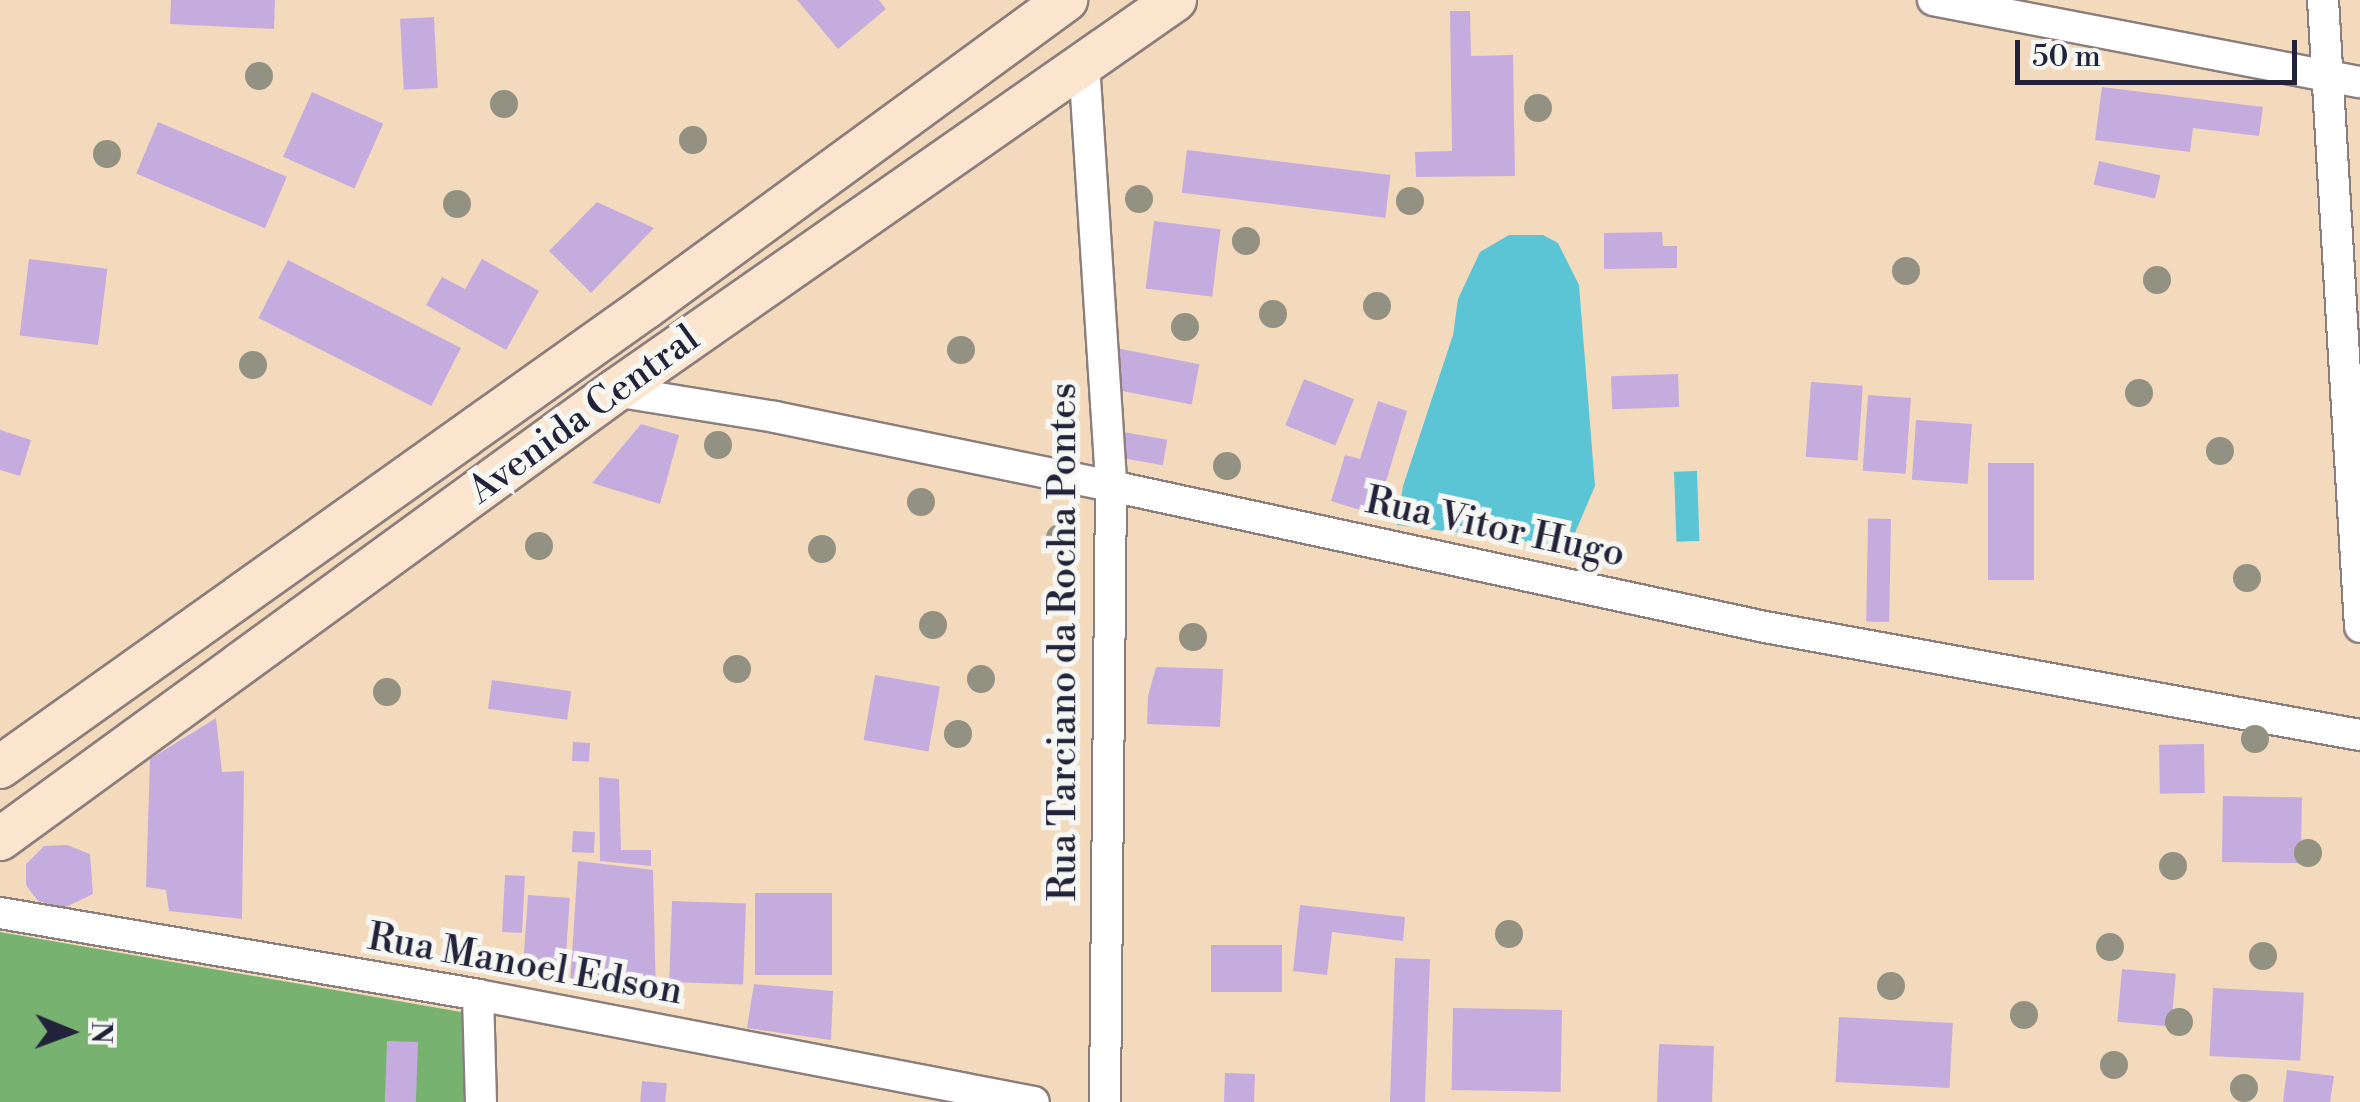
<!DOCTYPE html>
<style>
body{margin:0}
#map{position:relative;width:2360px;height:1102px;overflow:hidden;background:#f4dabd;font-family:"Libre Bodoni",serif}
div>[style]{position:absolute}
[style*='--x']{left:calc(var(--x)*1px);top:calc(var(--y)*1px);width:calc(var(--w)*1px);rotate:calc(var(--a)*1deg)}
.forest>*{inset:0;background:#77b271}
.water>*{inset:0;background:#5bc5d6;transform-origin:0 0}
.building>*{inset:0;background:#c4adde;transform-origin:0 0}
.roads{filter:drop-shadow(2px 0 #8b7e7c) drop-shadow(-2px 0 #8b7e7c) drop-shadow(0 2px #8b7e7c) drop-shadow(0 -2px #8b7e7c)}
.minor>*{height:30px;margin:-15px;padding:0 15px;transform-origin:15px;border-radius:15px;background:#fff}
.secondary>*{height:42px;margin:-21px;padding:0 21px;transform-origin:21px;border-radius:21px;background:#fbe5cf}
.trees>*{width:28px;height:28px;margin:-14px;border-radius:50%;background:#939182}
span{translate:-50% -50%;white-space:nowrap;text-align:center;line-height:1.15;-webkit-text-stroke:10px #f6f6f2;paint-order:stroke}
.street-label{font-size:38px;color:#22223b}
.north{position:absolute;left:20px;top:982px;width:100px;height:100px;-webkit-text-stroke:8px #f6f6f2;paint-order:stroke;rotate:91deg;font-size:28px;font-weight:700;line-height:40px;text-align:center;color:#22223b}
.north::after{content:'';display:block;margin:auto;width:35px;height:45px;background:#22223b;clip-path:polygon(50% 0,100% 100%,50% 72%,0 100%)}
.scale{position:absolute;left:2015px;top:40px;width:282px;height:45px;box-sizing:border-box;border:5px solid #22223b;border-top:0;padding-left:12px;font-size:30px;line-height:35px;white-space:nowrap;color:#22223b;-webkit-text-stroke:8px #f6f6f2;paint-order:stroke}
</style>
<div id="map">
<div class="forest">
<div style="clip-path:polygon(0 932px,467px 1013px,470px 1102px,0 1102px)"></div>
</div>
<div class="water">
<div style="clip-path:polygon(1509px 235px,1543px 235px,1558px 243px,1579px 285px,1595px 486px,1569px 547px,1397px 525px,1403px 486px,1453px 335px,1458px 299px,1480px 252px)"></div>
<div style="left:1697px;top:471px;width:70px;height:23px;rotate:88deg"></div>
</div>
<div class="building">
<div style="clip-path:polygon(171px 0,275px 0,274px 29px,170px 24px)"></div>
<div style="clip-path:polygon(797px 0,879px 0,886px 9px,838px 49px)"></div>
<div style="clip-path:polygon(1450px 11px,1470px 11px,1471px 56px,1513px 55px,1515px 176px,1416px 177px,1415px 152px,1452px 151px)"></div>
<div style="left:434px;top:17px;width:71px;height:34px;rotate:87deg"></div>
<div style="clip-path:polygon(2102px 87px,2263px 107px,2259px 136px,2193px 128px,2190px 152px,2095px 140px)"></div>
<div style="left:312px;top:92px;width:78px;height:71px;rotate:24deg"></div>
<div style="left:158px;top:122px;width:140px;height:56px;rotate:23deg"></div>
<div style="left:1187px;top:150px;width:205px;height:43px;rotate:7deg"></div>
<div style="left:2099px;top:161px;width:63px;height:24px;rotate:13deg"></div>
<div style="clip-path:polygon(597px 202px,654px 228px,591px 293px,549px 251px)"></div>
<div style="left:1154px;top:221px;width:67px;height:68px;rotate:7deg"></div>
<div style="clip-path:polygon(1662px 232px,1663px 246px,1677px 246px,1677px 268px,1604px 269px,1604px 233px)"></div>
<div style="left:29px;top:259px;width:79px;height:77px;rotate:7deg"></div>
<div style="clip-path:polygon(482px 259px,539px 291px,506px 350px,426px 305px,442px 277px,465px 289px)"></div>
<div style="left:288px;top:260px;width:194px;height:65px;rotate:27deg"></div>
<div style="left:1116px;top:348px;width:85px;height:41px;rotate:11deg"></div>
<div style="left:1678px;top:374px;width:33px;height:67px;rotate:88deg"></div>
<div style="left:1304px;top:379px;width:54px;height:50px;rotate:22deg"></div>
<div style="left:1811px;top:382px;width:52px;height:75px;rotate:4deg"></div>
<div style="left:1868px;top:395px;width:43px;height:76px;rotate:4deg"></div>
<div style="clip-path:polygon(1378px 401px,1407px 411px,1376px 515px,1331px 501px,1345px 455px,1360px 459px)"></div>
<div style="left:1916px;top:420px;width:56px;height:60px;rotate:4deg"></div>
<div style="clip-path:polygon(641px 424px,679px 435px,660px 504px,592px 483px)"></div>
<div style="clip-path:polygon(0 430px,31px 440px,20px 476px,0 470px)"></div>
<div style="left:1118px;top:431px;width:50px;height:26px;rotate:10deg"></div>
<div style="left:2034px;top:463px;width:117px;height:46px;rotate:90deg"></div>
<div style="left:1891px;top:519px;width:103px;height:23px;rotate:91deg"></div>
<div style="clip-path:polygon(1156px 667px,1223px 669px,1220px 727px,1147px 724px,1148px 696px)"></div>
<div style="left:875px;top:675px;width:66px;height:66px;rotate:10deg"></div>
<div style="left:492px;top:680px;width:80px;height:29px;rotate:8deg"></div>
<div style="clip-path:polygon(216px 718px,222px 772px,244px 771px,242px 919px,169px 911px,166px 890px,146px 887px,150px 759px)"></div>
<div style="left:573px;top:742px;width:17px;height:19px;rotate:3deg"></div>
<div style="left:2204px;top:744px;width:49px;height:45px;rotate:89deg"></div>
<div style="clip-path:polygon(599px 777px,619px 779px,621px 850px,651px 850px,651px 866px,600px 861px)"></div>
<div style="left:2223px;top:796px;width:79px;height:66px;rotate:1deg"></div>
<div style="left:573px;top:831px;width:22px;height:21px;rotate:3deg"></div>
<div style="clip-path:polygon(67px 845px,90px 854px,93px 894px,64px 908px,38px 901px,26px 885px,26px 864px,44px 846px)"></div>
<div style="clip-path:polygon(578px 861px,653px 870px,656px 996px,570px 985px)"></div>
<div style="left:505px;top:875px;width:20px;height:57px;rotate:3deg"></div>
<div style="left:755px;top:893px;width:77px;height:82px"></div>
<div style="left:528px;top:895px;width:42px;height:66px;rotate:4deg"></div>
<div style="left:672px;top:901px;width:74px;height:81px;rotate:2deg"></div>
<div style="clip-path:polygon(1300px 905px,1405px 917px,1403px 941px,1332px 932px,1327px 975px,1293px 971px)"></div>
<div style="left:1211px;top:945px;width:71px;height:47px"></div>
<div style="left:1395px;top:958px;width:35px;height:144px;rotate:2deg"></div>
<div style="left:2122px;top:969px;width:54px;height:53px;rotate:5deg"></div>
<div style="clip-path:polygon(754px 984px,833px 991px,831px 1040px,747px 1028px)"></div>
<div style="left:2213px;top:988px;width:91px;height:68px;rotate:3deg"></div>
<div style="left:1453px;top:1008px;width:109px;height:82px;rotate:1deg"></div>
<div style="left:1839px;top:1017px;width:114px;height:65px;rotate:3deg"></div>
<div style="left:387px;top:1041px;width:31px;height:61px;rotate:2deg"></div>
<div style="left:1659px;top:1044px;width:55px;height:58px;rotate:2deg"></div>
<div style="clip-path:polygon(2287px 1070px,2334px 1076px,2330px 1102px,2283px 1102px)"></div>
<div style="left:1225px;top:1073px;width:30px;height:29px;rotate:2deg"></div>
<div style="left:642px;top:1081px;width:25px;height:21px;rotate:5deg"></div>
</div>
<div class="roads">
<div class="minor">
<div style="--x:1933;--y:0;--w:435;--a:10.9"></div>
<div style="--x:2323;--y:0;--w:628;--a:86.62"></div>
<div style="--x:1084;--y:63;--w:424;--a:86.3"></div>
<div style="--x:1111;--y:486;--w:616;--a:90.56"></div>
<div style="--x:615;--y:391;--w:162;--a:9.2"></div>
<div style="--x:775;--y:417;--w:343;--a:11.6"></div>
<div style="--x:1111;--y:486;--w:669;--a:12.17"></div>
<div style="--x:1765;--y:627;--w:605;--a:10.29"></div>
<div style="--x:0;--y:913;--w:485;--a:9.7"></div>
<div style="--x:478;--y:995;--w:566;--a:10.89"></div>
<div style="--x:478;--y:995;--w:107;--a:88.4"></div>
</div>
<div class="secondary">
<div style="--x:0;--y:767;--w:792;--a:-35.44"></div>
<div style="--x:645;--y:308;--w:522;--a:-36.19"></div>
<div style="--x:0;--y:839;--w:761;--a:-36.07"></div>
<div style="--x:615;--y:391;--w:683;--a:-34.92"></div>
</div>
</div>
<div class="trees">
<div style="left:259px;top:76px"></div>
<div style="left:504px;top:104px"></div>
<div style="left:1538px;top:108px"></div>
<div style="left:693px;top:140px"></div>
<div style="left:107px;top:154px"></div>
<div style="left:1139px;top:199px"></div>
<div style="left:1410px;top:201px"></div>
<div style="left:457px;top:204px"></div>
<div style="left:1246px;top:241px"></div>
<div style="left:1906px;top:271px"></div>
<div style="left:2157px;top:280px"></div>
<div style="left:1377px;top:306px"></div>
<div style="left:1273px;top:314px"></div>
<div style="left:1185px;top:327px"></div>
<div style="left:961px;top:350px"></div>
<div style="left:253px;top:365px"></div>
<div style="left:2139px;top:393px"></div>
<div style="left:718px;top:445px"></div>
<div style="left:2220px;top:451px"></div>
<div style="left:1227px;top:466px"></div>
<div style="left:921px;top:502px"></div>
<div style="left:1060px;top:538px"></div>
<div style="left:539px;top:546px"></div>
<div style="left:822px;top:549px"></div>
<div style="left:2247px;top:578px"></div>
<div style="left:933px;top:625px"></div>
<div style="left:1193px;top:637px"></div>
<div style="left:737px;top:669px"></div>
<div style="left:981px;top:679px"></div>
<div style="left:387px;top:692px"></div>
<div style="left:958px;top:734px"></div>
<div style="left:2255px;top:739px"></div>
<div style="left:2308px;top:853px"></div>
<div style="left:2173px;top:866px"></div>
<div style="left:1509px;top:934px"></div>
<div style="left:2110px;top:947px"></div>
<div style="left:2263px;top:956px"></div>
<div style="left:1891px;top:986px"></div>
<div style="left:2024px;top:1015px"></div>
<div style="left:2179px;top:1022px"></div>
<div style="left:2114px;top:1065px"></div>
<div style="left:2244px;top:1088px"></div>
</div>
<div class="street-label">
<span style="left:584px;top:415px;rotate:-36deg">Avenida Central</span>
<span style="left:1495px;top:528px;rotate:12deg">Rua Vitor Hugo</span>
<span style="left:1064px;top:642px;rotate:-90deg">Rua Tarciano da Rocha Pontes</span>
<span style="left:525px;top:965px;rotate:10deg">Rua Manoel Edson</span>
</div>
<div class="north">N</div>
<div class="scale">50 m</div>
</div>
